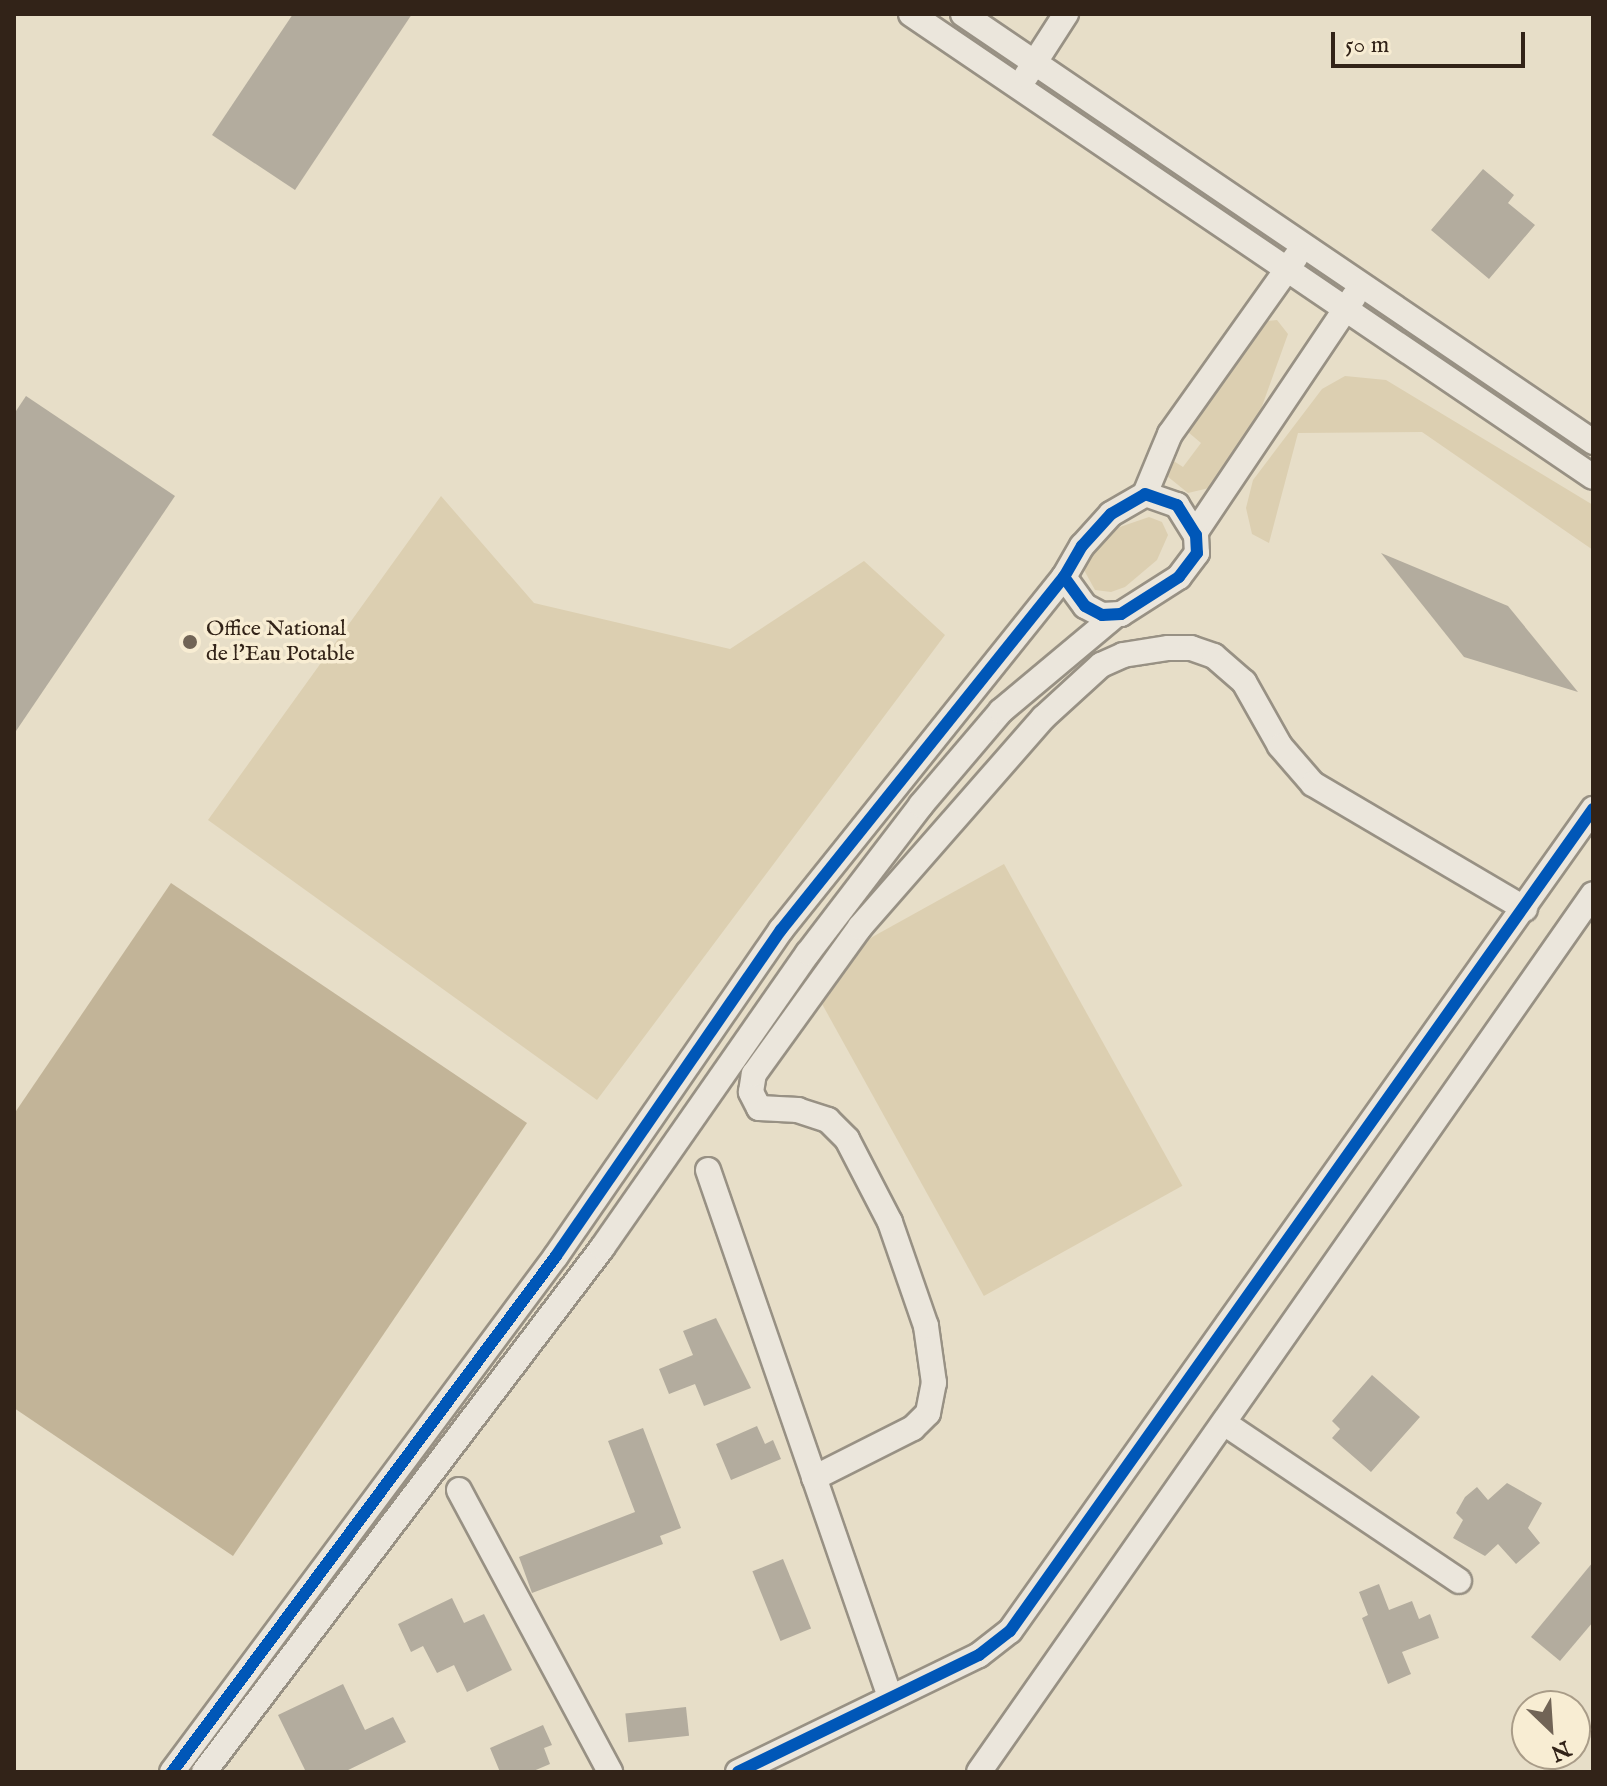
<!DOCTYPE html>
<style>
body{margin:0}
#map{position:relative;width:1607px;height:1786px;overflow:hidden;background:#e7dec8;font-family:"IM FELL English",serif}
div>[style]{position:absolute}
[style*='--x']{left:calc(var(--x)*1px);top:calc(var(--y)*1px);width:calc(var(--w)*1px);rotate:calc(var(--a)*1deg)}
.green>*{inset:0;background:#dccfb1;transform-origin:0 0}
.water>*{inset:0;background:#c2b498}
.building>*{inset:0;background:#b3ac9e;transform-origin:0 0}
.roads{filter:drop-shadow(2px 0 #989184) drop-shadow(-2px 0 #989184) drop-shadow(0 2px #989184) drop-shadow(0 -2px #989184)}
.minor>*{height:24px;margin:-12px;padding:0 12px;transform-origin:12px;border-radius:12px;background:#ebe6dc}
.cycleway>*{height:12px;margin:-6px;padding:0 6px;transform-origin:6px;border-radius:6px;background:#0057b8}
.dots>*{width:22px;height:22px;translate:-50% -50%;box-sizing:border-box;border:4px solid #f8edd3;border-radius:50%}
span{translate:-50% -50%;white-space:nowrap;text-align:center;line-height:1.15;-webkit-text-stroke:7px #f8edd3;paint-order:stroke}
.poi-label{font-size:22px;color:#322318}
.left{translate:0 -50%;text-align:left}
.frame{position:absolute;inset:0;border:16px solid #322318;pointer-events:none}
.north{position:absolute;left:1511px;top:1690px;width:80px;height:80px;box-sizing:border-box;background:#f8edd3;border:2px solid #a99c88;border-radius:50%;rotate:155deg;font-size:22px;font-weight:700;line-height:32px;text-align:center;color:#322318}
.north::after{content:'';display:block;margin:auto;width:28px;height:36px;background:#716456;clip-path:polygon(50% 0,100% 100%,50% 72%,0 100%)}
.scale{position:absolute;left:1331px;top:32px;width:194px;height:36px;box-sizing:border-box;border:4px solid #322318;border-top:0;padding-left:10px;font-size:24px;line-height:28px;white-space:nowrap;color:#322318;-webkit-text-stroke:6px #f8edd3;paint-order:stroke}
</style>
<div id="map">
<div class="green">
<div style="clip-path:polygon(1277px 320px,1288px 334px,1256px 423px,1209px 488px,1188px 493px,1167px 476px,1169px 458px,1183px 467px,1201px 443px,1188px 432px,1268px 321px)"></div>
<div style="clip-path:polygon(1345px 376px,1386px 380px,1593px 505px,1593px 550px,1422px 432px,1298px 433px,1269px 543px,1252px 534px,1246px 508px,1253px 480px,1322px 389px)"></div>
<div style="clip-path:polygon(441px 496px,534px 603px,730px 649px,864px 561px,945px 635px,597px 1100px,208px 820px)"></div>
<div style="clip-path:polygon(1149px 517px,1162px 522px,1168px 535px,1157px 560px,1125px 587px,1111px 592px,1095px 590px,1084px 570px,1097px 545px,1114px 529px)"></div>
<div style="left:1004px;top:864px;width:368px;height:227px;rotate:61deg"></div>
</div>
<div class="water">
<div style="clip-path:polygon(171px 883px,527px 1123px,233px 1556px,14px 1408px,14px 1114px)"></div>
</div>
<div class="building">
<div style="clip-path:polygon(293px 14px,412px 14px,295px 190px,212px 135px)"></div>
<div style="clip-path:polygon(1483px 169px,1514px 195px,1508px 203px,1535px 225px,1489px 279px,1431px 230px)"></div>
<div style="clip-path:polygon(26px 396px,175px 496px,14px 734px,14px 414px)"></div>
<div style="clip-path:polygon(1381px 553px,1508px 606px,1578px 692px,1464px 657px)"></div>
<div style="clip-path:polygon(716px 1318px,751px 1388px,704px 1406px,695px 1384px,669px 1394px,659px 1369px,693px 1355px,683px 1331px)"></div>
<div style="clip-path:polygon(1372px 1375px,1420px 1417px,1371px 1472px,1332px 1438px,1340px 1429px,1332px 1421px)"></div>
<div style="clip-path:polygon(757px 1426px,765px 1444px,773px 1440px,781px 1459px,731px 1480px,716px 1444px)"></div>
<div style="clip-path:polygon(643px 1428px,681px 1528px,660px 1536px,663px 1544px,532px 1593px,519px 1557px,635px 1512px,608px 1441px)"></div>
<div style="clip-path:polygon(1507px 1483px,1542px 1503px,1528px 1528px,1540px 1543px,1516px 1564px,1498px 1544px,1485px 1556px,1453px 1538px,1463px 1520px,1456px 1513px,1465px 1497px,1477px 1487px,1488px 1500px)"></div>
<div style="left:783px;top:1559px;width:75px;height:33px;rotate:68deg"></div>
<div style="clip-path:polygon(1593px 1562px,1593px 1622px,1560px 1661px,1531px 1637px)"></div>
<div style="clip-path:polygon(1379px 1584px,1389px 1610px,1412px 1601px,1419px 1619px,1430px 1614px,1439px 1638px,1402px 1652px,1411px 1674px,1388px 1684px,1362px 1618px,1368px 1615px,1359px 1592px)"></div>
<div style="clip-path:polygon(452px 1598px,464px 1623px,484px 1614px,512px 1670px,467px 1692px,454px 1665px,437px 1673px,423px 1646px,411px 1652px,398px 1624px)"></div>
<div style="clip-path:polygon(343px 1684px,365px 1730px,393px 1717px,406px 1742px,344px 1772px,306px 1772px,278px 1715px)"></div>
<div style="left:686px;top:1707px;width:29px;height:61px;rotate:84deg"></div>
<div style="clip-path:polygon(543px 1725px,552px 1745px,544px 1748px,550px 1764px,531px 1772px,500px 1772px,490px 1748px)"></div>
</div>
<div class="roads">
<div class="minor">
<div style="--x:911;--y:14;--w:824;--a:34.17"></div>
<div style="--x:963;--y:14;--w:762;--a:34.19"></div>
<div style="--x:1026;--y:76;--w:74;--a:-57.2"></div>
<div style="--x:1145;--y:494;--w:65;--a:-67.4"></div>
<div style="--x:1170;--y:434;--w:217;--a:-54.6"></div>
<div style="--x:1195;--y:533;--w:285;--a:-56.1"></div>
<div style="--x:708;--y:1170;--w:558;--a:70.95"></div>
<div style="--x:1224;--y:1423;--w:283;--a:33.9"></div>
<div style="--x:814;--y:1478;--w:111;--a:-26.8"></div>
<div style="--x:913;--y:1428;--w:21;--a:-45"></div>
<div style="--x:928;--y:1413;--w:31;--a:-79"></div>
<div style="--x:934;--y:1383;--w:58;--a:-98"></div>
<div style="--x:926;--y:1326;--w:110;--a:-109.1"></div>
<div style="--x:890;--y:1222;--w:93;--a:-117.4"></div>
<div style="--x:847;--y:1139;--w:27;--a:-135"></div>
<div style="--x:828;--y:1120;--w:32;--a:-162"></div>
<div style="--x:798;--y:1110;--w:39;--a:-177"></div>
<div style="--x:759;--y:1108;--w:18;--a:-117"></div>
<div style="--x:751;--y:1092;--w:18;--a:-81"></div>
<div style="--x:754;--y:1074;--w:181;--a:-54.2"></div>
<div style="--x:860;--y:927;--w:278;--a:-48.8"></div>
<div style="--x:1043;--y:718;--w:79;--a:-42.4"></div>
<div style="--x:1101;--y:665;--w:24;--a:-24"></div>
<div style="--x:1123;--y:655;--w:46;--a:-8.8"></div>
<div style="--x:1168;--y:648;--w:23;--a:0"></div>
<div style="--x:1191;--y:648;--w:24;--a:19"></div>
<div style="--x:1214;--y:656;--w:40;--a:41"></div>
<div style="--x:1244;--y:682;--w:73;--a:60.6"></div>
<div style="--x:1280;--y:746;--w:50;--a:49"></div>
<div style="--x:1313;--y:784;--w:246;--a:30.5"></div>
<div style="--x:459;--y:1490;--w:320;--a:61.8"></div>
<div style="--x:172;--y:1772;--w:643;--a:-53.34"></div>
<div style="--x:556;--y:1256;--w:396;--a:-55.4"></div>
<div style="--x:781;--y:930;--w:452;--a:-51.3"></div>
<div style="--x:1064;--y:577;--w:36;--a:-60"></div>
<div style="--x:1082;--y:546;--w:43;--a:-47.8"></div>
<div style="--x:1111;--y:514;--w:39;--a:-30"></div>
<div style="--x:1145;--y:494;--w:34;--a:19"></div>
<div style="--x:1177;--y:505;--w:36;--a:58"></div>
<div style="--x:1196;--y:535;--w:18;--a:87"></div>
<div style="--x:1197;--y:553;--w:30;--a:127"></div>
<div style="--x:1179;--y:577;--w:69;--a:147.5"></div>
<div style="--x:1121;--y:614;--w:19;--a:177"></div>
<div style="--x:1102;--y:615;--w:19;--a:-152"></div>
<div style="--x:1085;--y:606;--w:36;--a:-126"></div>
<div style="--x:204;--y:1772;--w:658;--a:-52.78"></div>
<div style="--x:602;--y:1248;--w:360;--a:-55.1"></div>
<div style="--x:808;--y:953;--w:186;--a:-52.6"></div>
<div style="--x:921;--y:805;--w:123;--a:-49.6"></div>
<div style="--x:1001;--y:711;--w:150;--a:-39.9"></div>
<div style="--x:738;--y:1772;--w:268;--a:-25.9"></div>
<div style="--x:979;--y:1655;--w:39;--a:-38"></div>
<div style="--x:1010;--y:1631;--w:1008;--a:-54.65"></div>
<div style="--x:979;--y:1772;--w:1071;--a:-55.03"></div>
</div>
</div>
<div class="cycleway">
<div style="--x:172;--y:1772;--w:643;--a:-53.34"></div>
<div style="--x:556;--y:1256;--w:396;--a:-55.4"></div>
<div style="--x:781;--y:930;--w:452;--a:-51.3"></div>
<div style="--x:1064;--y:577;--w:36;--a:-60"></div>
<div style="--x:1082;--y:546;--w:43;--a:-47.8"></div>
<div style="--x:1111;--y:514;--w:39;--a:-30"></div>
<div style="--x:1145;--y:494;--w:34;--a:19"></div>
<div style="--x:1177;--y:505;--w:36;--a:58"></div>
<div style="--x:1196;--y:535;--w:18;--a:87"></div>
<div style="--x:1197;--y:553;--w:30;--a:127"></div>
<div style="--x:1179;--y:577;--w:69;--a:147.5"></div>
<div style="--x:1121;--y:614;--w:19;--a:177"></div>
<div style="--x:1102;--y:615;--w:19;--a:-152"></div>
<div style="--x:1085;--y:606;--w:36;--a:-126"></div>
<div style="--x:738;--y:1772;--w:268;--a:-25.9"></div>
<div style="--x:979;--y:1655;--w:39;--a:-38"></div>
<div style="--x:1010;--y:1631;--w:1008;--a:-54.65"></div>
</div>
<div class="dots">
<div style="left:190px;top:642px;background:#716456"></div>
</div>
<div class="poi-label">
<span class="left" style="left:206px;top:642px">Office National<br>de l'Eau Potable</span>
</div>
<div class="frame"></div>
<div class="north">N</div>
<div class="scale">50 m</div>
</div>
